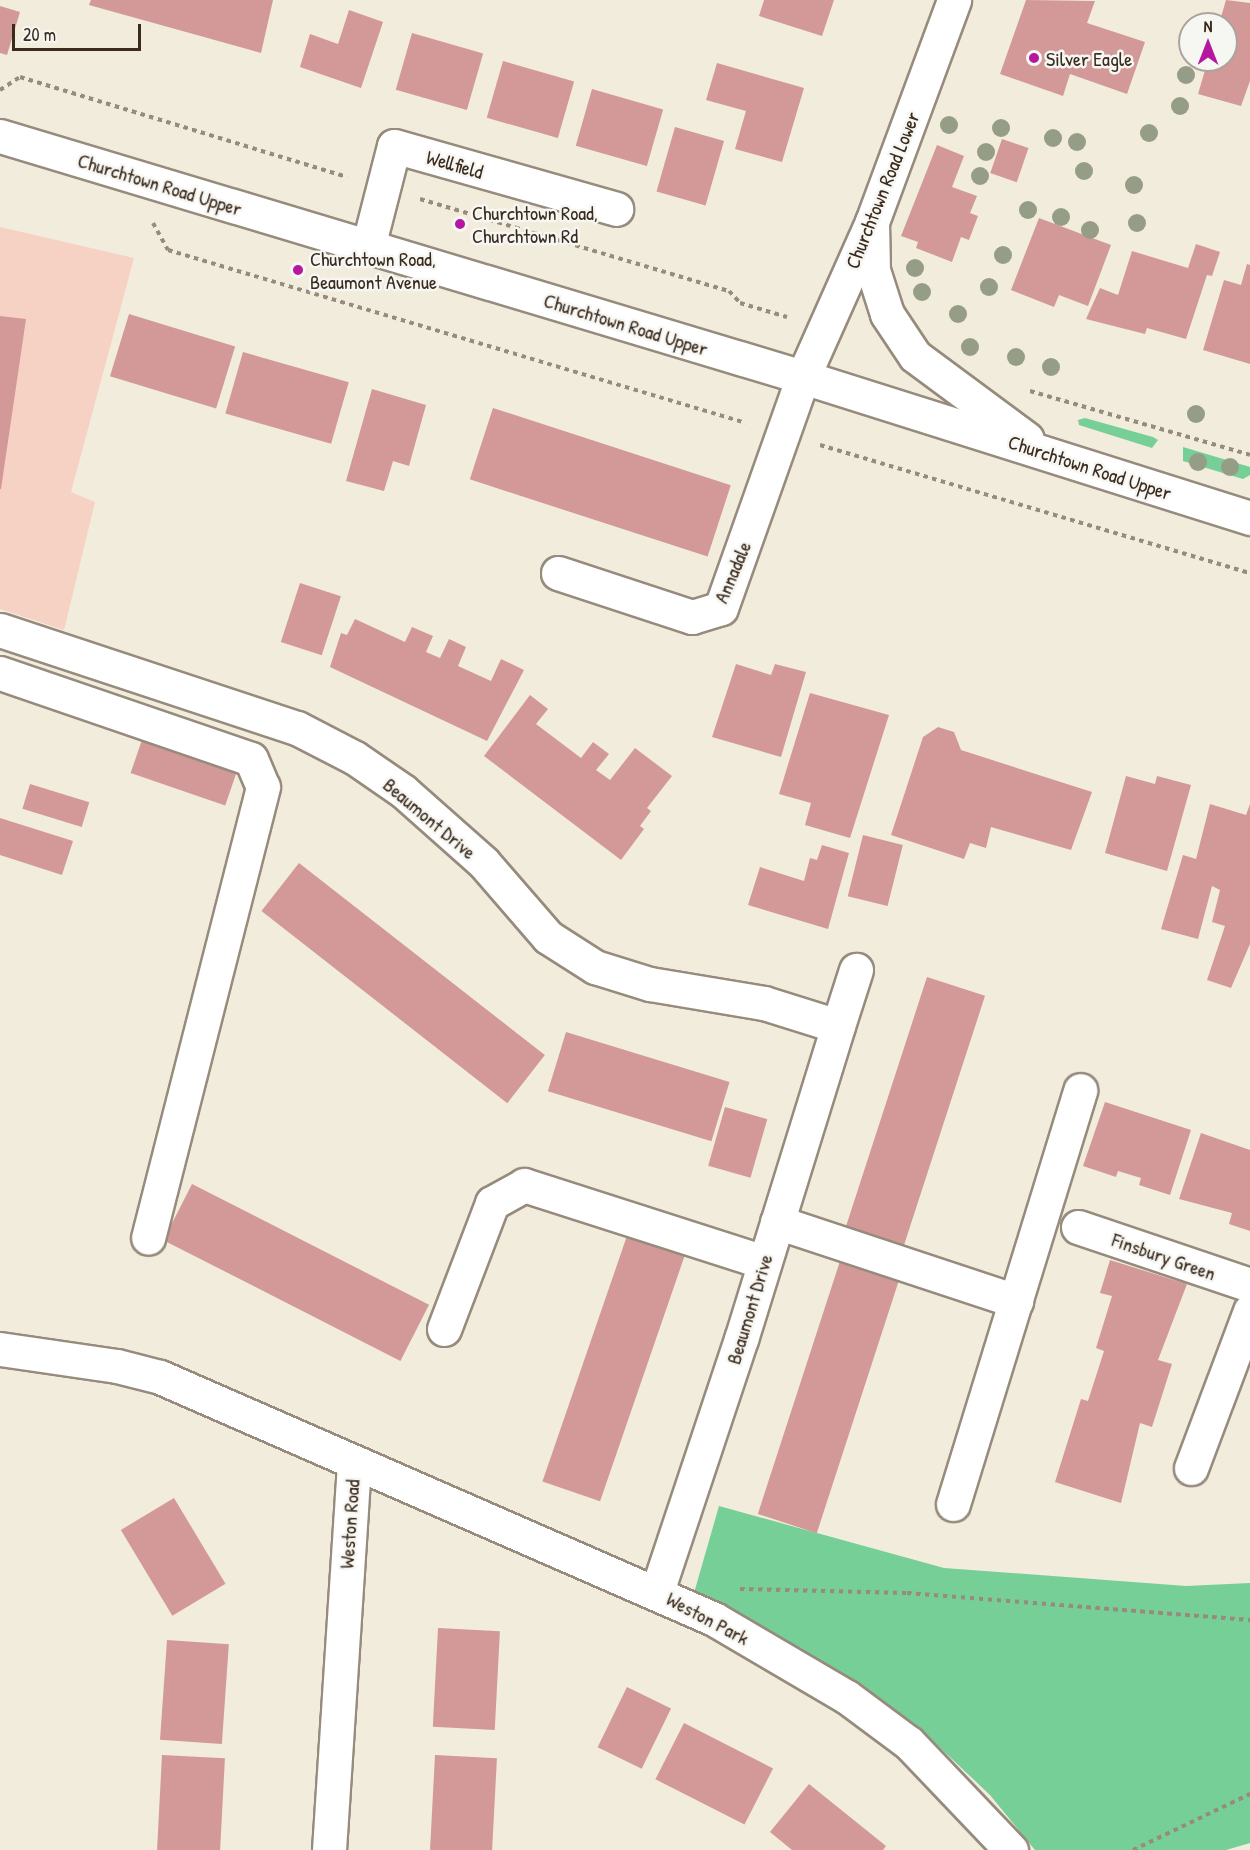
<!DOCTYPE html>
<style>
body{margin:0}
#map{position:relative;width:1250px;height:1850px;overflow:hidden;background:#f1ecdb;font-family:"Patrick Hand",sans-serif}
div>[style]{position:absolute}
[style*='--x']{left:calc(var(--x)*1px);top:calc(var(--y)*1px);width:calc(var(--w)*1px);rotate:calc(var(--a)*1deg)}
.built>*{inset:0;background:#f6d2c5}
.green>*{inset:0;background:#75cf96}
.building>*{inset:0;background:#d39998;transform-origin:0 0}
.path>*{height:4px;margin-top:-2px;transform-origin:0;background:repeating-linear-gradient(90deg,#968b7c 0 4.5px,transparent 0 9px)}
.roads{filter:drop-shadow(2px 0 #968b7c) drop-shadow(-2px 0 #968b7c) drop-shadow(0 2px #968b7c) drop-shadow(0 -2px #968b7c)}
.minor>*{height:33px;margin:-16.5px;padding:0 16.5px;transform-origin:16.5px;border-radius:16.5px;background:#fff}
.major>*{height:33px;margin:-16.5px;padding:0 16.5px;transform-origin:16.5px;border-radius:16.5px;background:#fff}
.trees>*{width:18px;height:18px;margin:-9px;border-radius:50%;background:#969d87}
.dots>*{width:16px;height:16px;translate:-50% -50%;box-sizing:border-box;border:3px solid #f6f6f2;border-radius:50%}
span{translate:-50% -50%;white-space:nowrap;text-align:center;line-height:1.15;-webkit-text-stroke:5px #f6f6f2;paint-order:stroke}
.poi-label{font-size:20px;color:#3b2a1e}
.left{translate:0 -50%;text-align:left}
.street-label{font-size:20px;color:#3b2a1e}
.north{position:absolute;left:1178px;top:12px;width:60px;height:60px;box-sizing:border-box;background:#f6f6f2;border:2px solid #aba49d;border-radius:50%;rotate:0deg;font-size:16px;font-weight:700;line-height:24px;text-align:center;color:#3b2a1e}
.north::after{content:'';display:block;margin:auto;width:21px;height:27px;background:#b5179e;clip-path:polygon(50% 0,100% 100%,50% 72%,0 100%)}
.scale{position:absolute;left:12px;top:24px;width:129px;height:27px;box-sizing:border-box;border:3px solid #3b2a1e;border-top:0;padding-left:8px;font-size:18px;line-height:21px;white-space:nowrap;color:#3b2a1e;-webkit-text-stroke:4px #f6f6f2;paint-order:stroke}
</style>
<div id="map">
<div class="built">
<div style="clip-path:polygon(0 227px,134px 258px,71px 492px,95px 502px,64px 630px,0 609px)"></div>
</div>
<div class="green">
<div style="clip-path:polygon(1085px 418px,1153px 437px,1158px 440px,1152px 448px,1079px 425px,1078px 420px)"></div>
<div style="clip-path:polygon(1183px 447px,1250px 467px,1250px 475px,1243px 479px,1183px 461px)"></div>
<div style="clip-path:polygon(719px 1506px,944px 1568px,1186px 1586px,1250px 1583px,1250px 1843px,1226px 1850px,1035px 1850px,990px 1795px,914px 1723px,820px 1662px,694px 1593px)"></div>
</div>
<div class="building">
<div style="clip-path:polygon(91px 0,273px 0,261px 53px,89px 5px)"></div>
<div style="clip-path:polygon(764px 0,834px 0,822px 36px,759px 16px)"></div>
<div style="clip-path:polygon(1026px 0,1095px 1px,1087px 23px,1145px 42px,1127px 94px,1070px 74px,1063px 96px,1000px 74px)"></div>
<div style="clip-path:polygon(1226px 0,1250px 3px,1250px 81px,1241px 106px,1198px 94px,1208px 60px,1226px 60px,1226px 24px,1219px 24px)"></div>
<div style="clip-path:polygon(0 6px,20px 12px,7px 55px,0 53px)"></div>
<div style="clip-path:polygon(349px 10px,383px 22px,361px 88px,300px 67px,310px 34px,338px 44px)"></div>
<div style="left:412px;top:33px;width:74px;height:59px;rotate:16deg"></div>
<div style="left:503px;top:61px;width:74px;height:59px;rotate:16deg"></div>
<div style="clip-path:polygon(717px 63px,804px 88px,782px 162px,735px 149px,746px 111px,706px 100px)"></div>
<div style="left:592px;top:89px;width:74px;height:59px;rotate:16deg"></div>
<div style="left:675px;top:127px;width:51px;height:67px;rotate:16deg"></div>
<div style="left:1002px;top:139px;width:28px;height:36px;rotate:19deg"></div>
<div style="clip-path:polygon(937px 145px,964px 156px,952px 187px,977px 196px,970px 213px,978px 216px,969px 240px,961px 237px,952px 262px,916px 248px,918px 242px,901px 236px)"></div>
<div style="clip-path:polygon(1039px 218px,1111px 245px,1088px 306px,1059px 295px,1054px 307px,1011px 290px)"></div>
<div style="clip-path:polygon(1196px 244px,1220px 252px,1212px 276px,1207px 275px,1186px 339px,1147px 328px,1145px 334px,1086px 319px,1100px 288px,1118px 295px,1132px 251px,1188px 268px)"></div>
<div style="clip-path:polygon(1247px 264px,1250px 265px,1250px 364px,1203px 350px,1224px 280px,1241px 285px)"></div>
<div style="left:129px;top:314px;width:111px;height:65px;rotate:17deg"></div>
<div style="clip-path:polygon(0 316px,26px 319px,1px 489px,0 489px)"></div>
<div style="left:243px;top:352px;width:110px;height:64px;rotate:16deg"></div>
<div style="clip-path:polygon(372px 389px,426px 405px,409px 466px,393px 461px,384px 491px,346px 481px)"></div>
<div style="left:493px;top:408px;width:250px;height:75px;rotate:18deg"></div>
<div style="left:300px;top:583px;width:43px;height:62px;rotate:18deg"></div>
<div style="clip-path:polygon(355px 619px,405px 642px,412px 627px,433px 636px,426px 652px,440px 658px,449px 639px,466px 647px,458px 666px,491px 681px,501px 659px,524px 670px,487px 741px,330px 667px,341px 633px,347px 635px)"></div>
<div style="clip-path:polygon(736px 664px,771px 675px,775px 664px,806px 672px,781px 757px,712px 737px)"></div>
<div style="clip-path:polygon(810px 693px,889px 715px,850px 838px,805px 825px,811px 803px,779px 794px)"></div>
<div style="clip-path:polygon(530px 695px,548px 709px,536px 724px,581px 758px,593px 742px,609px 754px,596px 770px,610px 780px,635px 748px,672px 776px,647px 808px,651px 811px,640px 826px,644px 829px,621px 860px,484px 756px)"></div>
<div style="clip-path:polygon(938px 727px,954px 732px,961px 750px,1092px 792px,1071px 850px,991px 827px,986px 848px,970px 843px,964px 859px,891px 835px,923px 737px)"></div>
<div style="left:143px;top:737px;width:100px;height:38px;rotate:19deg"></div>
<div style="clip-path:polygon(1126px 776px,1155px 784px,1157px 776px,1191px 785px,1167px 871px,1105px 853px)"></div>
<div style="left:30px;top:784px;width:62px;height:26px;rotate:17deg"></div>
<div style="clip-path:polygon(1210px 804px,1246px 815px,1250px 804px,1250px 944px,1231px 988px,1207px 980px,1225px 926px,1212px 922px,1220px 890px,1212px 886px,1198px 939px,1161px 929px,1183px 855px,1196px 859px)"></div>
<div style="clip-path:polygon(0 818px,73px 841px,62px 875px,0 855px)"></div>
<div style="left:863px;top:835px;width:41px;height:63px;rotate:14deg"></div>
<div style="clip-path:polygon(822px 845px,849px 853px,828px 929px,748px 905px,760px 867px,804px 881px,810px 858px,817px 860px)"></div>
<div style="left:299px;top:863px;width:312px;height:61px;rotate:38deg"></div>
<div style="left:927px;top:977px;width:61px;height:266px;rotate:18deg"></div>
<div style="left:566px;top:1032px;width:171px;height:62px;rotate:17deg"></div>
<div style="clip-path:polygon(1105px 1102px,1191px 1130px,1170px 1195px,1139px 1185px,1141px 1178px,1118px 1171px,1116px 1177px,1083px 1166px)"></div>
<div style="left:725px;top:1107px;width:44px;height:61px;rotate:16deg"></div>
<div style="clip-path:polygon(1201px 1133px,1250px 1150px,1250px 1231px,1229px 1224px,1232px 1213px,1179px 1199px)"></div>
<div style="left:192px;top:1184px;width:266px;height:63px;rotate:27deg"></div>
<div style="left:629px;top:1230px;width:61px;height:266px;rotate:19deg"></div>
<div style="clip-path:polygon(1110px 1260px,1187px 1284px,1158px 1360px,1172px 1364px,1152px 1427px,1140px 1423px,1121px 1503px,1055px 1482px,1081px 1399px,1088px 1401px,1104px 1351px,1096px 1348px,1112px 1296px,1100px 1293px)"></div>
<div style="left:840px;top:1261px;width:62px;height:266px;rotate:18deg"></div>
<div style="left:174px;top:1498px;width:100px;height:62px;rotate:59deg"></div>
<div style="left:438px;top:1628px;width:62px;height:99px;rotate:3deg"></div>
<div style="left:167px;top:1640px;width:62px;height:100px;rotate:4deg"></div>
<div style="left:627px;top:1687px;width:49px;height:67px;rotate:26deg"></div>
<div style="left:684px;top:1723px;width:100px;height:63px;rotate:27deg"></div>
<div style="left:162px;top:1755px;width:63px;height:95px;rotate:3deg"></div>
<div style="left:435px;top:1755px;width:62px;height:95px;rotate:3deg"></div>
<div style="clip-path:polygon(809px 1784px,886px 1846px,883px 1850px,792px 1850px,770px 1832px)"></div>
</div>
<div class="path">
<div style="--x:0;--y:90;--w:24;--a:-33"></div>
<div style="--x:20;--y:77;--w:342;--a:17"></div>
<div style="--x:420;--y:199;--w:322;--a:16.6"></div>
<div style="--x:729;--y:291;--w:16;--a:47"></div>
<div style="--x:740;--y:303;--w:49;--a:16.6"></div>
<div style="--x:153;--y:223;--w:31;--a:61"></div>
<div style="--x:168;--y:250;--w:603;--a:16.66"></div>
<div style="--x:1030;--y:391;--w:229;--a:16.2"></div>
<div style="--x:820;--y:445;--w:449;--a:16.6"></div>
<div style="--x:740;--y:1589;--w:167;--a:1.4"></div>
<div style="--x:907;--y:1593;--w:344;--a:4.5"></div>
<div style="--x:1133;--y:1850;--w:130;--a:-25.6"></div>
</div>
<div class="roads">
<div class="minor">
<div style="--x:368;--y:247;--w:104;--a:-75.6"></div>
<div style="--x:394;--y:146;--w:231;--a:15.8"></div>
<div style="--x:558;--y:573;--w:141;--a:18.2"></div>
<div style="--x:692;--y:617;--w:30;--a:-17"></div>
<div style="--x:721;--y:608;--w:245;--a:-70.5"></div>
<div style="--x:803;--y:377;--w:170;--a:-66"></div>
<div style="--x:872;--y:222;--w:237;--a:-69.7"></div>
<div style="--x:0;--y:630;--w:313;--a:18.3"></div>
<div style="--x:297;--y:728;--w:65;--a:27.3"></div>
<div style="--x:355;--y:758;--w:58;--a:34.5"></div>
<div style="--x:403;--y:791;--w:108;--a:41.6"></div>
<div style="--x:484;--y:863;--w:98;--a:49.1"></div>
<div style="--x:548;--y:937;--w:56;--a:32.6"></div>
<div style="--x:595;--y:967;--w:58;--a:17.2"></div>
<div style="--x:650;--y:984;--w:116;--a:9.5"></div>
<div style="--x:764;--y:1003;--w:77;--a:17.3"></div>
<div style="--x:838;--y:1026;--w:328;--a:107.2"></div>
<div style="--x:741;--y:1339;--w:266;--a:108.4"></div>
<div style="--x:0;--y:673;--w:265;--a:18.9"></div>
<div style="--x:251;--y:759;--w:30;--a:67"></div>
<div style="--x:263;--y:787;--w:465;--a:104.3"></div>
<div style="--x:838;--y:1026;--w:59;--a:-72.2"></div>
<div style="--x:777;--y:1222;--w:252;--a:18.3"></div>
<div style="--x:1078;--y:1227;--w:182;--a:18.6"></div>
<div style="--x:444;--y:1329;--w:135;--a:-69.1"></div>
<div style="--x:492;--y:1203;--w:37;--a:-29"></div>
<div style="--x:524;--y:1185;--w:252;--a:17.8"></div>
<div style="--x:0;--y:1349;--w:118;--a:8.3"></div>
<div style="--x:117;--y:1366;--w:44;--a:14.3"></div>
<div style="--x:160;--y:1377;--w:605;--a:23.6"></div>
<div style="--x:714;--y:1619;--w:154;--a:30.4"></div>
<div style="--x:847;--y:1697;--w:77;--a:36.6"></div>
<div style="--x:909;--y:1743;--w:148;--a:46.4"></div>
<div style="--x:1191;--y:1468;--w:168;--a:-69.4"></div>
<div style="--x:953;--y:1504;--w:433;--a:-72.9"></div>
<div style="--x:329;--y:1850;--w:387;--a:-86.3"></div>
</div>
<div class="major">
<div style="--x:0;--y:136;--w:838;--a:16.71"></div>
<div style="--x:803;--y:377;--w:469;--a:17.5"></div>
<div style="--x:872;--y:222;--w:48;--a:88.8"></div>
<div style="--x:873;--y:270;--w:46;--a:72.3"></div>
<div style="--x:887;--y:314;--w:50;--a:56.3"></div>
<div style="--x:915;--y:356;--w:139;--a:36.5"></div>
</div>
</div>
<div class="trees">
<div style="left:1186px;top:75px"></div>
<div style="left:1180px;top:106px"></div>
<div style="left:949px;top:125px"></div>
<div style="left:1001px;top:128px"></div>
<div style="left:1149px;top:133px"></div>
<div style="left:1053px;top:138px"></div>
<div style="left:1077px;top:142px"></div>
<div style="left:986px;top:152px"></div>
<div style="left:1084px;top:171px"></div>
<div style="left:980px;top:176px"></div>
<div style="left:1134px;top:185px"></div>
<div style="left:1028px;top:210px"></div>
<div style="left:1061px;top:217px"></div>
<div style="left:1137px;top:223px"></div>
<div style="left:1090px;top:230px"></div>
<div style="left:1003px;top:255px"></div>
<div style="left:915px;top:268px"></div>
<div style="left:989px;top:287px"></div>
<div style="left:922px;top:292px"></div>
<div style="left:958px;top:314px"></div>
<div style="left:970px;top:347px"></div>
<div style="left:1016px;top:357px"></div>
<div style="left:1051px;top:367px"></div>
<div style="left:1196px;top:414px"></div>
<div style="left:1198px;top:462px"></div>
<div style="left:1230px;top:467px"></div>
</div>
<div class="dots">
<div style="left:1034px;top:58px;background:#b5179e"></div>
<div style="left:460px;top:224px;background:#b5179e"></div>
<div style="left:298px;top:270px;background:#b5179e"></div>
</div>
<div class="poi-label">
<span class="left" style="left:1046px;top:58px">Silver Eagle</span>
<span class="left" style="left:472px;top:224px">Churchtown Road,<br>Churchtown Rd</span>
<span class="left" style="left:310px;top:270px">Churchtown Road,<br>Beaumont Avenue</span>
</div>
<div class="street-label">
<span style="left:455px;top:164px;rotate:16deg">Wellfield</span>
<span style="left:160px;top:184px;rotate:17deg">Churchtown Road Upper</span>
<span style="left:882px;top:190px;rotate:-68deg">Churchtown Road Lower</span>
<span style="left:626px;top:324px;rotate:17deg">Churchtown Road Upper</span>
<span style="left:1090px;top:467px;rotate:18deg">Churchtown Road Upper</span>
<span style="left:732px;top:572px;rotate:-67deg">Annadale</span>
<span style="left:430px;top:818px;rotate:40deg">Beaumont Drive</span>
<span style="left:1164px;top:1256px;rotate:19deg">Finsbury Green</span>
<span style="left:749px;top:1309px;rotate:-73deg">Beaumont Drive</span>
<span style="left:349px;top:1524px;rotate:-86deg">Weston Road</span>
<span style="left:708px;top:1618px;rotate:28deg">Weston Park</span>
</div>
<div class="north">N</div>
<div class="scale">20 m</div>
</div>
